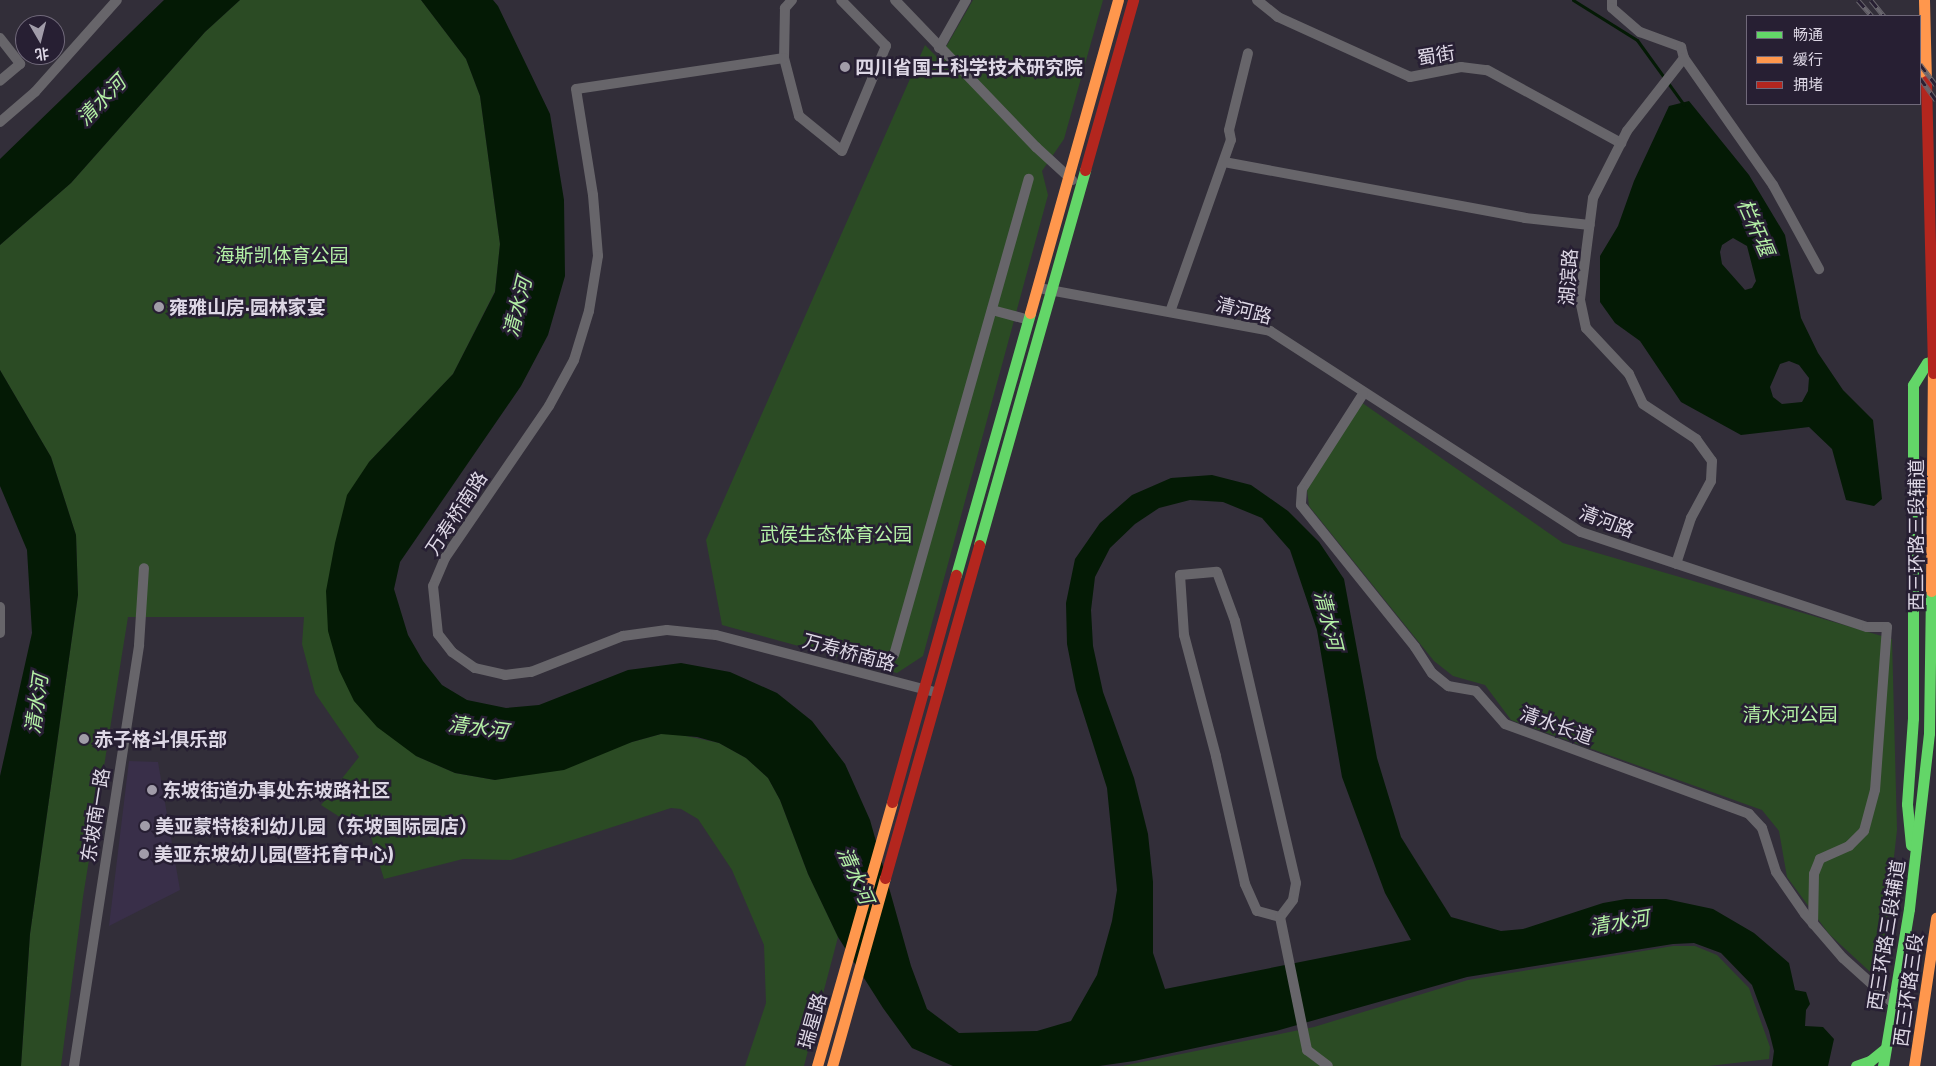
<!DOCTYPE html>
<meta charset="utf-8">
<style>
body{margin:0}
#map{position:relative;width:1936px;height:1066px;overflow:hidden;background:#322e39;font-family:"Titillium Web","Noto Sans SC",sans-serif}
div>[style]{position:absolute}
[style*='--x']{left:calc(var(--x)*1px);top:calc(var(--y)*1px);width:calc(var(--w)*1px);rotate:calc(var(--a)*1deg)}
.built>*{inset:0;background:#392f49}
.green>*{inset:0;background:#2b4b24}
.water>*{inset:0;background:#041a05}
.stream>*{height:3px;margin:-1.5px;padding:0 1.5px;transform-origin:1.5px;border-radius:1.5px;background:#041a05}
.street>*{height:10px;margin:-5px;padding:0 5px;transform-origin:5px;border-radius:5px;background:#67656a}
.fast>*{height:11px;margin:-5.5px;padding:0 5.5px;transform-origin:5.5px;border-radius:5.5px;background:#63d668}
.slow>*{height:11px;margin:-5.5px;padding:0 5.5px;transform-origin:5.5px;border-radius:5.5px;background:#ff974d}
.jam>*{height:11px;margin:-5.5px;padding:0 5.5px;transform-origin:5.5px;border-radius:5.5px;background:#b3261e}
.rail>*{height:5px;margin-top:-2.5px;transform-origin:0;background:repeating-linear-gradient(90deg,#271f33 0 9px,#68656d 0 18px);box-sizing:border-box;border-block:1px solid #68656d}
.dots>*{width:14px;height:14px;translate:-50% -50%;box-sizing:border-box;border:2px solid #271f33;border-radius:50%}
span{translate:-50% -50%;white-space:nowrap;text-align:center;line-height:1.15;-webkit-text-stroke:5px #271f33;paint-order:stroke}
.street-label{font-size:19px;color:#ddd7e5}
.poi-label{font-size:19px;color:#ddd7e5;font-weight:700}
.left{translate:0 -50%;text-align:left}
.park-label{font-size:19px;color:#b4f2a6}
.water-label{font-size:20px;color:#b4f1a6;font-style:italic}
.legend{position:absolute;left:1746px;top:15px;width:175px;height:90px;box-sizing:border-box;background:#271f33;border:1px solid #70697a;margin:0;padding:6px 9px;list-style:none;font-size:15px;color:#ddd7e5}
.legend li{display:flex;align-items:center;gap:10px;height:25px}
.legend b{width:25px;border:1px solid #70697a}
.north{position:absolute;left:15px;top:15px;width:50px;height:50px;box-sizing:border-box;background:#271f33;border:1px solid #70697a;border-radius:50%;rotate:172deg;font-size:14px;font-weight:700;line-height:20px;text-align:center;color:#ddd7e5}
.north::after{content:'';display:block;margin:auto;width:18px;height:22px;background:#a19ca9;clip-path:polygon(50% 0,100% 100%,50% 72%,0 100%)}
</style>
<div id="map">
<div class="built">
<div style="clip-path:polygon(129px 761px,158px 762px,180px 890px,109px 926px)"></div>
</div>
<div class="green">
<div style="clip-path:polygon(240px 0,421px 0,466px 59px,480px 96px,500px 244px,495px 291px,453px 374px,369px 462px,416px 756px,455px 773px,495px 780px,661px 734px,677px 734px,719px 743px,746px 758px,768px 778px,780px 800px,808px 874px,838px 937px,804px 1066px,745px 1066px,766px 1003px,764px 945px,732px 870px,698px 819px,681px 809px,671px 808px,511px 860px,463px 859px,384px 879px,371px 837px,321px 805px,359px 757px,315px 693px,302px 644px,304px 617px,128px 617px,83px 897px,61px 1066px,21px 1066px,30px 934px,78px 595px,76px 535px,51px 457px,0 370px,0 245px,71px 183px,205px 32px)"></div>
<div style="clip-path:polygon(973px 0,1103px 0,1064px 139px,1042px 171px,1048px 195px,923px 656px,897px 673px,722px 625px,706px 540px,925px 45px,939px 59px)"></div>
<div style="clip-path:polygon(1361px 402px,1563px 543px,1892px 639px,1897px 830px,1880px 981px,1829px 934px,1787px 877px,1779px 831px,1762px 810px,1511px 720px,1485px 685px,1453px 676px,1434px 661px,1309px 506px,1307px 490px)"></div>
<div style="clip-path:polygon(1673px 946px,1695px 946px,1717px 955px,1749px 988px,1770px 1047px,1769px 1059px,1709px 1066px,1122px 1066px,1314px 1027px,1468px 980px)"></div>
</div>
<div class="water">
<div style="clip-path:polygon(164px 0,240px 0,205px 32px,71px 183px,0 245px,0 159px)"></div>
<div style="clip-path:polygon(evenodd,421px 0,493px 0,498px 6px,550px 114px,564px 200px,565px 276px,548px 335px,521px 386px,400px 562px,394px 589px,408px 635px,423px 661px,442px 685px,467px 700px,506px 708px,539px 705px,628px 670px,681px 663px,730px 672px,777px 693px,812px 721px,845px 764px,870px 820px,911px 966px,927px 1009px,959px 1033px,1037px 1031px,1071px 1021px,1097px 975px,1112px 921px,1117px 890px,1107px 788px,1076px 690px,1067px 644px,1066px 603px,1075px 559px,1100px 523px,1132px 495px,1171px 478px,1212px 475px,1251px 485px,1288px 511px,1319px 542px,1344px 579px,1377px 758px,1401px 837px,1451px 917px,1501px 931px,1523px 929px,1603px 903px,1626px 899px,1666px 899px,1713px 909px,1754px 933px,1789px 963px,1795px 990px,1806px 992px,1810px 1004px,1806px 1010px,1805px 1026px,1823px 1027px,1834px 1039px,1828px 1066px,1772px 1066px,1774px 1051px,1769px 1031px,1752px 985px,1721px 953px,1694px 943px,1673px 944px,1467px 977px,1276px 1031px,1134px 1061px,1099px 1066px,953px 1066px,912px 1048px,883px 1008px,838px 937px,808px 874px,780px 800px,768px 778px,746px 758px,719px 743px,697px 737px,661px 734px,632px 742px,564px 770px,495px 780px,455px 773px,416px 756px,377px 727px,354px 701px,339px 670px,328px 631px,326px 591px,335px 543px,347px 495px,369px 462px,453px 374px,495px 292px,500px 244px,480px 96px,466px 59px,421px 0,1190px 500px,1223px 502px,1262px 518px,1290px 550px,1317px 630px,1342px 777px,1385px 893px,1411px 940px,1165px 989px,1153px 953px,1153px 882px,1148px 834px,1134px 778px,1103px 692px,1093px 646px,1091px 610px,1095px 577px,1110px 548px,1135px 524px,1159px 508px,1190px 500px)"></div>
<div style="clip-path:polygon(evenodd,1689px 101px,1749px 175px,1785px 235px,1801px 318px,1818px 353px,1843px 390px,1873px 420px,1882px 499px,1874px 506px,1846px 500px,1832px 449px,1809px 427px,1741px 435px,1681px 402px,1640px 341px,1615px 323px,1600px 302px,1600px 256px,1618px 226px,1634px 181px,1669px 106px,1689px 101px,1733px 238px,1747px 246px,1756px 281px,1752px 288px,1745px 290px,1722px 264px,1720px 252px,1722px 245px,1733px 238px,1689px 101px,1789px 361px,1799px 365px,1809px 378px,1808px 391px,1802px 402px,1782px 404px,1773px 397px,1770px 387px,1780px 364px,1789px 361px)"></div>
<div style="clip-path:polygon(0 370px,51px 457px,76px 535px,78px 595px,30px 934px,21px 1066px,0 1066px,0 776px,32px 633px,27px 550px,0 486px)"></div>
</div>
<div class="stream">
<div style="--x:1573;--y:0;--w:75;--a:32"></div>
<div style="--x:1637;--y:40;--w:80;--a:54.1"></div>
</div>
<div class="street">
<div style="--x:792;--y:0;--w:11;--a:131"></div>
<div style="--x:785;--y:8;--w:50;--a:91.1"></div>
<div style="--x:784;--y:58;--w:60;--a:75.5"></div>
<div style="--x:799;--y:116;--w:55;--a:39.1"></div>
<div style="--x:842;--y:151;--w:114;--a:-67.3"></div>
<div style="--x:886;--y:46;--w:64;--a:-134.4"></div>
<div style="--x:895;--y:0;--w:204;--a:46.2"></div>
<div style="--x:1036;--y:147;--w:49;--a:42.5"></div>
<div style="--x:1257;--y:0;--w:27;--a:39"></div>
<div style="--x:1278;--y:17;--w:145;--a:24.4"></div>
<div style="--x:1410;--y:77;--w:52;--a:-11.1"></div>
<div style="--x:1461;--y:67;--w:26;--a:7"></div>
<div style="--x:1487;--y:70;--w:153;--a:28.6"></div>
<div style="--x:1612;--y:0;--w:8;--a:90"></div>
<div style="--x:1612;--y:8;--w:37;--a:41"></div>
<div style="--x:1640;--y:32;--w:44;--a:20.1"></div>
<div style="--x:1681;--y:47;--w:11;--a:75"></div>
<div style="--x:1684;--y:58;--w:93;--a:128"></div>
<div style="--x:1627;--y:131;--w:75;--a:116.9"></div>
<div style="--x:1593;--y:198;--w:103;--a:97.3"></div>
<div style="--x:1580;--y:300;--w:29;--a:78"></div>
<div style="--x:1586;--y:328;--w:63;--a:46.9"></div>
<div style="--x:1629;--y:374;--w:33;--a:65"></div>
<div style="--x:1643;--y:404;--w:64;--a:33.4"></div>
<div style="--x:1696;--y:439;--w:27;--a:54"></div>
<div style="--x:1712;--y:461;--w:20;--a:93"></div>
<div style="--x:1711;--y:481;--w:42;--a:118.4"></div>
<div style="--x:1691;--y:518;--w:48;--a:108.1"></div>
<div style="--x:0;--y:38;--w:33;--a:52"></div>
<div style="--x:20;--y:64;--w:26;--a:140"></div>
<div style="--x:939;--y:48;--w:55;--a:-60.6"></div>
<div style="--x:784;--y:58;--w:210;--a:171.5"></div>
<div style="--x:576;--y:89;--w:107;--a:80.9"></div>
<div style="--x:593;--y:195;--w:61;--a:85.3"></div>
<div style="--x:598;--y:256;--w:56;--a:99.3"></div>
<div style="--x:589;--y:311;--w:51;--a:107"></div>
<div style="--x:574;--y:360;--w:52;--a:118.5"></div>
<div style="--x:549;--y:406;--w:184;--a:124.4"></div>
<div style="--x:445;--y:558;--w:30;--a:113"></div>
<div style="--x:433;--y:586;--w:48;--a:84.1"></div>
<div style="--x:438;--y:634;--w:23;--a:52"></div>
<div style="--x:452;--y:652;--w:28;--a:35"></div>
<div style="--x:475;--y:668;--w:31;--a:13"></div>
<div style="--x:505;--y:675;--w:26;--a:-7"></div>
<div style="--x:531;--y:672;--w:99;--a:-21.4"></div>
<div style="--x:623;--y:636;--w:44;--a:-7.8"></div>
<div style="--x:667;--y:630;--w:49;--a:5.8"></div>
<div style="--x:716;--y:635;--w:226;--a:14.6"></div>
<div style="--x:1684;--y:58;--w:155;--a:55"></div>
<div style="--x:1773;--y:185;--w:96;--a:61.3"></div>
<div style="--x:0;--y:122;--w:46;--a:-40.6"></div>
<div style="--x:35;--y:92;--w:123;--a:-48.3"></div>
<div style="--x:1224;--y:162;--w:306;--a:10.5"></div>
<div style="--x:1525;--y:218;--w:65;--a:6.1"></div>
<div style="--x:1044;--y:289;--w:230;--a:10.5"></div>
<div style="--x:1270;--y:331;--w:370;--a:32.9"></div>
<div style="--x:1581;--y:532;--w:301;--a:18.4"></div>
<div style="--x:1867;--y:627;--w:20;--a:0"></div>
<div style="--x:1887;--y:627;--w:163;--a:94.2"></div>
<div style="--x:1875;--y:790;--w:42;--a:105"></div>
<div style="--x:1864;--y:831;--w:21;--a:135"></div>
<div style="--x:1849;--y:846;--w:32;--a:156"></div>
<div style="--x:1820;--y:859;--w:16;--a:112"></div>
<div style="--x:1814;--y:874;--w:50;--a:91.1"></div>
<div style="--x:992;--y:310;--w:38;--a:15"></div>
<div style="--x:1170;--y:312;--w:182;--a:-70.5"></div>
<div style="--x:1231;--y:140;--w:10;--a:-101"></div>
<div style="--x:1229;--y:130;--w:79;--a:-76.1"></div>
<div style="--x:1363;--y:394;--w:113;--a:122.7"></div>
<div style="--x:1302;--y:489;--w:16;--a:94"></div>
<div style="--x:1301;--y:505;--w:182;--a:51.2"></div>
<div style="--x:1415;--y:647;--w:31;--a:57"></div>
<div style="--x:1432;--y:673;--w:21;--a:39"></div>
<div style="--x:1448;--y:686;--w:28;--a:10"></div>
<div style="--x:1476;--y:691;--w:44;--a:48.7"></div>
<div style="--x:1505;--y:724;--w:260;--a:20.2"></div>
<div style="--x:1749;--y:814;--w:19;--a:47"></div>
<div style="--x:1762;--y:828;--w:46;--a:72.3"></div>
<div style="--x:1776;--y:872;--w:51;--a:55.4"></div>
<div style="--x:1805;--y:914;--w:58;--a:49.2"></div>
<div style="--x:1843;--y:958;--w:69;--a:42"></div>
<div style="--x:0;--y:607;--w:26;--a:90"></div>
<div style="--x:894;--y:655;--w:495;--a:-74.2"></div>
<div style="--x:1280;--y:917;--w:24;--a:-165"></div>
<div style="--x:1257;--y:911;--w:30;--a:-114"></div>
<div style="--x:1245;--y:884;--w:131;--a:-102.8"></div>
<div style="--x:1216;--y:756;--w:125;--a:-104.8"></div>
<div style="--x:1184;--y:635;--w:60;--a:-93.8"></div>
<div style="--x:1180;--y:575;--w:37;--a:-5"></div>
<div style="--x:1217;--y:572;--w:52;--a:69.8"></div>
<div style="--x:1235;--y:621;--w:269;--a:76.9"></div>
<div style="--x:1296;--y:883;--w:17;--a:100"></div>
<div style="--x:1293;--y:900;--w:21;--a:127"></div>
<div style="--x:1280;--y:917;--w:136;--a:78.5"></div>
<div style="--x:1307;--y:1050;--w:26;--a:37"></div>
<div style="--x:74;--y:1066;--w:426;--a:-81.2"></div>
<div style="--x:139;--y:645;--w:77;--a:-86.3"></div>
</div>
<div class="fast">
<div style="--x:979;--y:545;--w:390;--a:-74.2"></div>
<div style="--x:956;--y:575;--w:272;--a:-74.2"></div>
<div style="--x:1911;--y:845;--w:41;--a:-95.6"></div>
<div style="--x:1907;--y:804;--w:86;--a:-86"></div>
<div style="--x:1913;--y:718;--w:333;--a:-90"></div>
<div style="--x:1913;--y:385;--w:26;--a:-58"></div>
<div style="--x:1927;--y:363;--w:10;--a:-24"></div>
<div style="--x:1856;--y:1066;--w:15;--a:-20"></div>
<div style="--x:1870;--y:1061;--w:19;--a:-39"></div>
<div style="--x:1883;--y:1066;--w:159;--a:-80.6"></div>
<div style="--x:1909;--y:909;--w:177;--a:-83.5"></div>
<div style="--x:1929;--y:733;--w:142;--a:-89.2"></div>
</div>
<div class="slow">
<div style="--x:1924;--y:0;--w:81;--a:88.6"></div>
<div style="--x:1030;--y:313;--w:325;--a:-74.3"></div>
<div style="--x:1931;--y:591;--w:218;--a:-89.5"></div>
<div style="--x:817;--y:1066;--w:274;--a:-74.1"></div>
<div style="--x:832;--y:1066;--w:195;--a:-74.3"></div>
<div style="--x:1914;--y:1066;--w:150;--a:-81.5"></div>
</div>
<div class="jam">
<div style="--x:1926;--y:81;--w:292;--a:88.6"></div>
<div style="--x:1085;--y:170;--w:177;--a:-74.2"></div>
<div style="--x:892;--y:802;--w:236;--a:-74.3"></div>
<div style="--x:885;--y:878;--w:346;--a:-74.2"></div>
</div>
<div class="rail">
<div style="--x:1858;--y:0;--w:21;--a:49"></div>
<div style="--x:1871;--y:0;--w:21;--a:51"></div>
<div style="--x:1920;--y:64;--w:26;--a:53"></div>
<div style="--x:1920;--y:78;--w:27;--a:54"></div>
</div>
<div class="dots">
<div style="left:845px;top:67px;background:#a19ca9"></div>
<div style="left:159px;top:307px;background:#a19ca9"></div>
<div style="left:84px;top:739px;background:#a19ca9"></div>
<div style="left:152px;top:790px;background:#a19ca9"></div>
<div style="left:145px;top:826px;background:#a19ca9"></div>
<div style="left:144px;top:854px;background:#a19ca9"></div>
</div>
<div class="street-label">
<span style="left:1436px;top:55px;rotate:-9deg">蜀街</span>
<span style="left:1568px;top:277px;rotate:-86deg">湖滨路</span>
<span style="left:1244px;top:310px;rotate:14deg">清河路</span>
<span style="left:456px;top:513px;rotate:-57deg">万寿桥南路</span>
<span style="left:1607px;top:521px;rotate:21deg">清河路</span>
<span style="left:1916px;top:535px;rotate:-90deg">西三环路三段辅道</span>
<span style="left:849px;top:652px;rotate:15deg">万寿桥南路</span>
<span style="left:1557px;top:725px;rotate:20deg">清水长道</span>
<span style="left:95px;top:815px;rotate:-81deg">东坡南一路</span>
<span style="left:1886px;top:935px;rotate:-81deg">西三环路三段辅道</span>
<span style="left:1908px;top:990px;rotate:-82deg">西三环路三段</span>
<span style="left:812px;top:1021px;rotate:-74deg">瑞星路</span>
</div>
<div class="poi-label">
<span class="left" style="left:855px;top:67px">四川省国土科学技术研究院</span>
<span class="left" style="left:169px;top:307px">雍雅山房·园林家宴</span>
<span class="left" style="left:94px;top:739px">赤子格斗俱乐部</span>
<span class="left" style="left:162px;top:790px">东坡街道办事处东坡路社区</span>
<span class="left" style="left:155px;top:826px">美亚蒙特梭利幼儿园（东坡国际园店）</span>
<span class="left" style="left:154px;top:854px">美亚东坡幼儿园(暨托育中心)</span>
</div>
<div class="park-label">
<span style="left:282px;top:255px">海斯凯体育公园</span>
<span style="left:836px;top:534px">武侯生态体育公园</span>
<span style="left:1790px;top:714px">清水河公园</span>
</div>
<div class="water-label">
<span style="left:101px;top:100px;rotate:-46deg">清水河</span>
<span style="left:1756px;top:227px;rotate:66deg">栏杆堰</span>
<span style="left:517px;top:307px;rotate:-76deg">清水河</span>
<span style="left:1329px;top:620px;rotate:76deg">清水河</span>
<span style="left:36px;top:704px;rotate:-82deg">清水河</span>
<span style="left:478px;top:727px;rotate:8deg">清水河</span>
<span style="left:856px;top:875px;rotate:66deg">清水河</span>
<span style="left:1619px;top:922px;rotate:-10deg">清水河</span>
</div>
<ul class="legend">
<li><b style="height:6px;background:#63d668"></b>畅通</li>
<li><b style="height:6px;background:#ff974d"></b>缓行</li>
<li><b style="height:6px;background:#b3261e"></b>拥堵</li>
</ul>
<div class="north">北</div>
</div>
